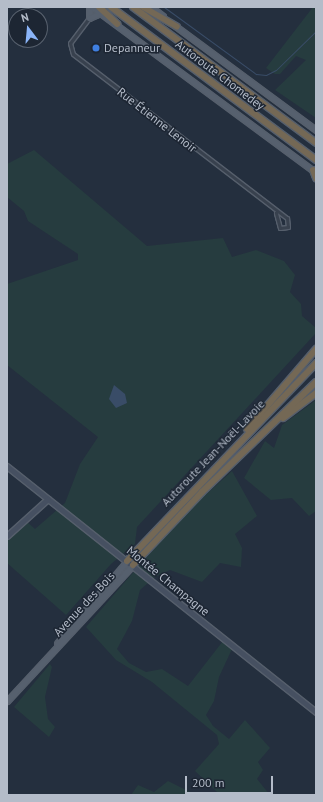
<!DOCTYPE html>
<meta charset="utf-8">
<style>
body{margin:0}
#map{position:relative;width:323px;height:802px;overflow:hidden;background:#242f3e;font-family:"PT Sans",sans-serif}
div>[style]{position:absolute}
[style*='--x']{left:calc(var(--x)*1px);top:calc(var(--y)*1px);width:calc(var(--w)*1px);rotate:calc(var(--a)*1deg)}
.green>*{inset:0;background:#263c3f}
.water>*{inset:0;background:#394c67}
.stream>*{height:1px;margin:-0.5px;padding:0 0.5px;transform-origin:0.5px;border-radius:0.5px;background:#394c67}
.roads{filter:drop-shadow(1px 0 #565f6c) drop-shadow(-1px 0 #565f6c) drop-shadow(0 1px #565f6c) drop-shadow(0 -1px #565f6c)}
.street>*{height:3px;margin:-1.5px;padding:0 1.5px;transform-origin:1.5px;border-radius:1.5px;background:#38414e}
.secondary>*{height:4.5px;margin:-2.25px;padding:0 2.25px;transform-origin:2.25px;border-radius:2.25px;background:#465061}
.primary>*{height:5px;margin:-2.5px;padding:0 2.5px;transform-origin:2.5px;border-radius:2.5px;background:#56606e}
.highway>*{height:6px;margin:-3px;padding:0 3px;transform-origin:3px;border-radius:3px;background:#746855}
.dots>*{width:11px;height:11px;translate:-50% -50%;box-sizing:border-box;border:2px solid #1d2633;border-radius:50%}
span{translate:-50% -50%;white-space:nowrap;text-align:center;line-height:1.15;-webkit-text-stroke:3px #1d2633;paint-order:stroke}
.poi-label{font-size:12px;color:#b4bcc9}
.left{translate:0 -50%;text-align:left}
.street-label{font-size:12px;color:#b4bcc9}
.frame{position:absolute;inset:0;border:8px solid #b4bcc9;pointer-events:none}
.north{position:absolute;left:8px;top:8px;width:40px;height:40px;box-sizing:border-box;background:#1d2633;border:1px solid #59626f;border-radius:50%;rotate:344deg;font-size:11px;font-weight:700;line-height:16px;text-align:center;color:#b4bcc9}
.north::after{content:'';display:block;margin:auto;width:14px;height:18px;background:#8ab4f8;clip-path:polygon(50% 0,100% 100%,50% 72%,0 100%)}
.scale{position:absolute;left:185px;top:776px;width:88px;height:18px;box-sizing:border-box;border:2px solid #b4bcc9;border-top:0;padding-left:5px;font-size:12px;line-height:14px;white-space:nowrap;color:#b4bcc9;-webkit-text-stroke:3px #1d2633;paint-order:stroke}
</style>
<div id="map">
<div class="green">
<div style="clip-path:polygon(313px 7px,316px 7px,316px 118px,275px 90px,306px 60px,296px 56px,280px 74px,275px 74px,266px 68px)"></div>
<div style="clip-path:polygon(34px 150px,147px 246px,223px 238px,232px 257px,256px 250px,284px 261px,295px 275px,290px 292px,301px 304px,302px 316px,316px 328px,316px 333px,137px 527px,135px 544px,111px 564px,66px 615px,7px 563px,7px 539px,26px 521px,35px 529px,65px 503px,80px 464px,98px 437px,7px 365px,7px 284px,78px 260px,78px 254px,28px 221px,24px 211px,7px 197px,7px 164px)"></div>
<div style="clip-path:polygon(316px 400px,316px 511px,309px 516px,292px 498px,271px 500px,244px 478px,265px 441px,274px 448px,282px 425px)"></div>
<div style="clip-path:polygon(232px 471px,257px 516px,235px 534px,242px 548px,241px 567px,220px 563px,202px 582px,170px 570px,155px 577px,140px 590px,132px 621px,117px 649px,129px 663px,146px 672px,162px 669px,188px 686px,223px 641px,232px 649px,219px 677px,214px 701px,206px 715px,213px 726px,229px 739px,245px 720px,270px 748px,258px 762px,263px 770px,257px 779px,270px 795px,210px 795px,217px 792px,195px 771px,219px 744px,217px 735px,152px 682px,116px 660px,86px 627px,181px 517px)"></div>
<div style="clip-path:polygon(50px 664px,52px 667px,45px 697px,48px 719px,55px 727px,49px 737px,14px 707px)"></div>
<div style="clip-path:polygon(168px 781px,196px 795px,131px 795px,138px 785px,154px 792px)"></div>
</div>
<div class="water">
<div style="clip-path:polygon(114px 385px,125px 394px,127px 403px,116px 408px,109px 399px)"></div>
</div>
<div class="stream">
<div style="--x:164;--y:7;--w:114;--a:36.1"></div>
<div style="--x:256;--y:74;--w:10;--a:6"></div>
<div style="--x:266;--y:75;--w:11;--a:-27"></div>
<div style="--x:276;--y:70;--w:56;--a:-44.3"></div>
</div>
<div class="roads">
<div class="street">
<div style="--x:89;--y:18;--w:31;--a:127"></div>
<div style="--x:70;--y:43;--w:11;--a:75"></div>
<div style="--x:73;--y:54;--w:270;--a:37.5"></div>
<div style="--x:287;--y:218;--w:9;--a:84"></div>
<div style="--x:288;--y:227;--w:8;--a:173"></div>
<div style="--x:280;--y:228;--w:16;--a:-105"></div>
</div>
<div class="secondary">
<div style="--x:7;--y:466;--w:395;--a:38.5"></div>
<div style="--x:7;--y:536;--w:55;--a:-42.1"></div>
</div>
<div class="primary">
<div style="--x:89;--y:7;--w:11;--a:90"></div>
<div style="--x:89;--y:18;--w:12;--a:-24"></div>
<div style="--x:92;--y:7;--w:277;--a:36.5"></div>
<div style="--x:151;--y:7;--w:15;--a:37"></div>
<div style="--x:174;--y:25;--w:177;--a:36.5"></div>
<div style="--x:57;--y:643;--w:108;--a:-49.5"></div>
<div style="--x:7;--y:701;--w:185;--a:-47.2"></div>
</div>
<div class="highway">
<div style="--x:99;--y:7;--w:25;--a:43"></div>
<div style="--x:111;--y:7;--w:256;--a:36.7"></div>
<div style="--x:133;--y:7;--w:228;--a:36.6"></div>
<div style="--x:143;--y:7;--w:39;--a:30"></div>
<div style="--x:313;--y:170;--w:9;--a:69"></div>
<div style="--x:283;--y:418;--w:41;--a:-37.1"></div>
<div style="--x:247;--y:429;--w:106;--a:-49.2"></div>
<div style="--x:127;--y:561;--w:274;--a:-46.3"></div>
<div style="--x:133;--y:565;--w:100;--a:-46.6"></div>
<div style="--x:202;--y:492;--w:158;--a:-44"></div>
</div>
</div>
<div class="dots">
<div style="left:96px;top:48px;background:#3f7fe0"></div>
</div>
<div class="poi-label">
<span class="left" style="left:104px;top:48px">Depanneur</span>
</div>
<div class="street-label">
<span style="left:220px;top:75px;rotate:37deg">Autoroute Chomedey</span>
<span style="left:157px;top:120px;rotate:38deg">Rue Étienne Lenoir</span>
<span style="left:213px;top:453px;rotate:-46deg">Autoroute Jean-Noël-Lavoie</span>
<span style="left:168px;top:581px;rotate:39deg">Montée Champagne</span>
<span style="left:84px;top:604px;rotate:-47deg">Avenue des Bois</span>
</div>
<div class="frame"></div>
<div class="north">N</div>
<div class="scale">200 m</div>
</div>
